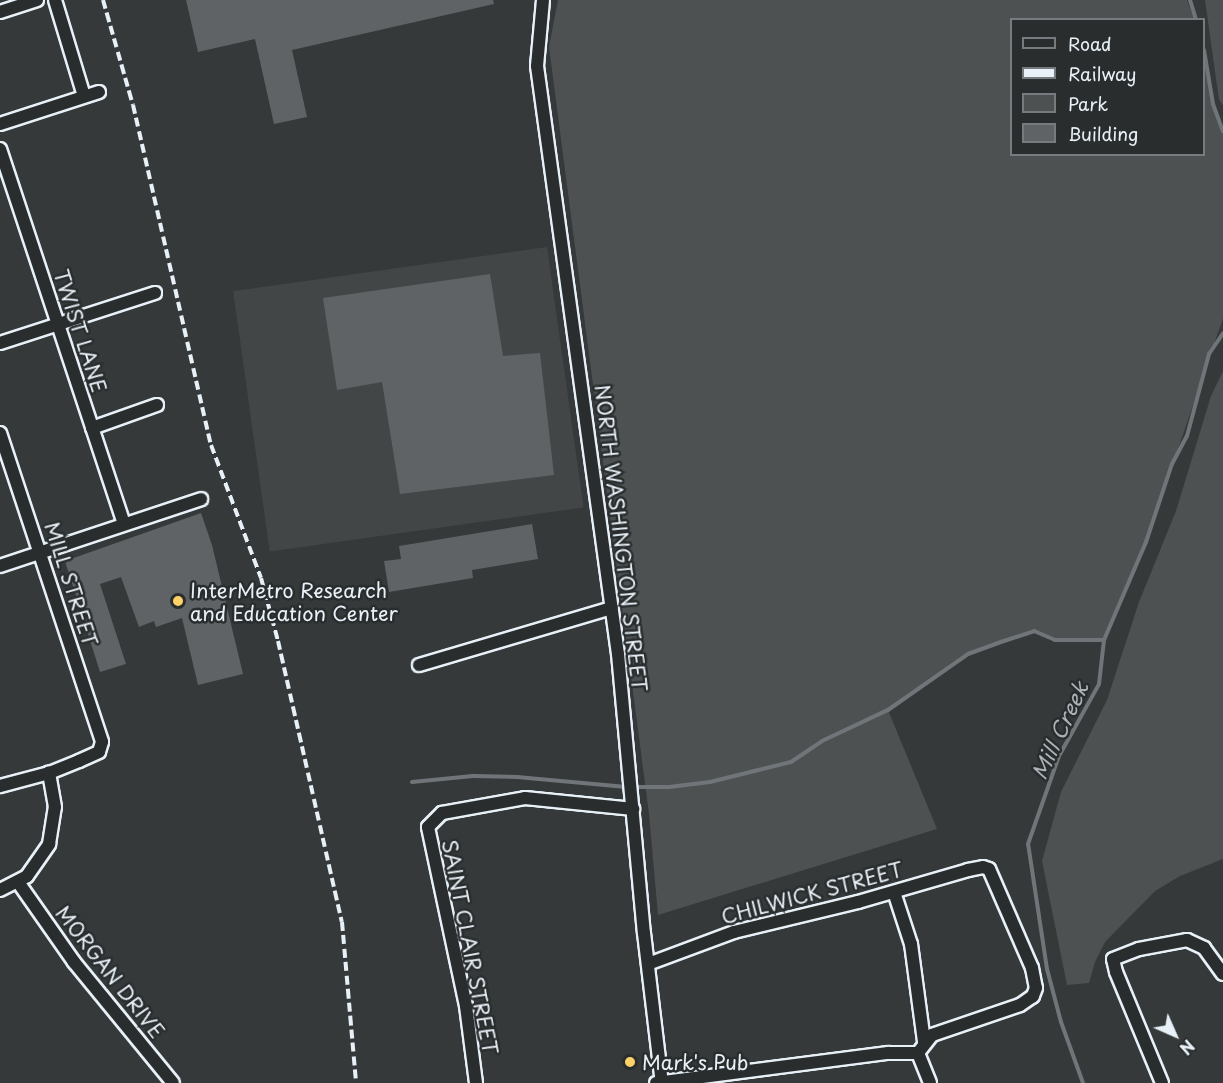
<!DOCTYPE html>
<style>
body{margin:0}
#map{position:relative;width:1223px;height:1083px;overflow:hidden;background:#35393a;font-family:"Playpen Sans",sans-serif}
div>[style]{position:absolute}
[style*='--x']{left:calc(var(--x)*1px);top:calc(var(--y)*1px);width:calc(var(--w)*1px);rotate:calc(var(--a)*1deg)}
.built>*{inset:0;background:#424647;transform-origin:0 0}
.green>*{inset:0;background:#4d5152}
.stream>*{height:4px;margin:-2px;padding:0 2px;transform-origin:2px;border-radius:2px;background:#707579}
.building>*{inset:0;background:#5f6365}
.roads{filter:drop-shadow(2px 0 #e8f1f8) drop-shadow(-2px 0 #e8f1f8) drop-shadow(0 2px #e8f1f8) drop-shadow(0 -2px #e8f1f8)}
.minor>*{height:12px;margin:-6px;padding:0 6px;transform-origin:6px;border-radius:6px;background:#2a2d2e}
.rail>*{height:4px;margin-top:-2px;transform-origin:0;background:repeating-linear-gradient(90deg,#e8f1f8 0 9px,transparent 0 13.5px)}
.dots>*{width:16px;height:16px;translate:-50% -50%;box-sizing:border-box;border:3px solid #2a2d2e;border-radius:50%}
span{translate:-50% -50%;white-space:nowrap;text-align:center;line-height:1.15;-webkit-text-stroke:5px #2a2d2e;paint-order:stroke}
.street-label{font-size:20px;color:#e8f1f8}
.poi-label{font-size:20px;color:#e8f1f8}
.left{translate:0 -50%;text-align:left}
.water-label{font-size:21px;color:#acb3b8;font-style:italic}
.legend{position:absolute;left:1010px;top:18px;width:195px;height:138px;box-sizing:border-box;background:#2a2d2e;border:2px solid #767b7f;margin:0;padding:8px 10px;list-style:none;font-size:18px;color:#e8f1f8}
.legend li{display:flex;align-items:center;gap:12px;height:30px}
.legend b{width:30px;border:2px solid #767b7f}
.north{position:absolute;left:1145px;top:1005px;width:60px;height:60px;-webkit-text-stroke:4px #2a2d2e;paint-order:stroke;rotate:135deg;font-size:16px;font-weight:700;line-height:24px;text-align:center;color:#e8f1f8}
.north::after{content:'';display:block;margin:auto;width:21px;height:27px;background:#e8f1f8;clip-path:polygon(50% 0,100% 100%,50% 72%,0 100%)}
</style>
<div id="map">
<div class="built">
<div style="left:547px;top:247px;width:263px;height:317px;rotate:82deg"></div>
</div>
<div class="green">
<div style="clip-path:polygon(558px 0,1187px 0,1194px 19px,1012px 20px,1012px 154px,1204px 154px,1204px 50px,1213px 104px,1223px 131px,1223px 318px,1146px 542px,1104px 640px,1055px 640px,1034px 631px,968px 654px,888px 710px,937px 829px,658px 915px,649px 814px,549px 47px)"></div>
<div style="clip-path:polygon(1205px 0,1223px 0,1223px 105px,1219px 100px)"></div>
<div style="clip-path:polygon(1223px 371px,1223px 859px,1180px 876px,1155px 891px,1105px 942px,1095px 962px,1089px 983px,1067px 985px,1042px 861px,1061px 792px,1107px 700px,1139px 602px,1176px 511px,1211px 396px)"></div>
</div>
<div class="stream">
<div style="--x:1190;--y:0;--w:21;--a:73"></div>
<div style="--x:1204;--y:50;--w:55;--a:80.5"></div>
<div style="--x:1213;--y:104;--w:29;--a:70"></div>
<div style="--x:412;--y:782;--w:61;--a:-5.6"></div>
<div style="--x:473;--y:776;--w:44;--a:1.3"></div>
<div style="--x:517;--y:777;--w:110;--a:5.2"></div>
<div style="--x:634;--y:787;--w:35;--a:0"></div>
<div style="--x:669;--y:787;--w:41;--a:-7"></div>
<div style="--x:710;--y:782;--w:83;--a:-13.9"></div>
<div style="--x:791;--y:762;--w:37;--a:-34"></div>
<div style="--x:822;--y:741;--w:73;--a:-25.2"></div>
<div style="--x:888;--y:710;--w:98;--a:-35"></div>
<div style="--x:968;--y:654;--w:38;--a:-20"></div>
<div style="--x:1004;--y:641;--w:32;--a:-18"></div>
<div style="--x:1034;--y:631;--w:23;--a:23"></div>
<div style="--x:1055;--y:640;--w:49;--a:0"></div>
<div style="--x:1083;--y:1083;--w:65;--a:-109.8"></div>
<div style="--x:1061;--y:1022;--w:55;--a:-104.8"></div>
<div style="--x:1047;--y:969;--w:126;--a:-98.6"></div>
<div style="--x:1028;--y:844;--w:93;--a:-70.6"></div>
<div style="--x:1059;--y:756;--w:82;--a:-60.9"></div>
<div style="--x:1099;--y:684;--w:44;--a:-83.5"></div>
<div style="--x:1104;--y:640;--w:107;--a:-66.8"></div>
<div style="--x:1146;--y:542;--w:82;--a:-71.6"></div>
<div style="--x:1172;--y:464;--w:32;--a:-62"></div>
<div style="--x:1187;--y:436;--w:85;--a:-75"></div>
<div style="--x:1209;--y:354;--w:25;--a:-56"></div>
</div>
<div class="building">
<div style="clip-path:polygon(186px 0,493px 0,494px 4px,292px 50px,307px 117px,274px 124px,255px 39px,198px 52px)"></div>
<div style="clip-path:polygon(490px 274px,503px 356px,540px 353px,554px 475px,400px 494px,382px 382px,337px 390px,323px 298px)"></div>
<div style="clip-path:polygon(201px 513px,212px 545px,243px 674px,198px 685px,182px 618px,156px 627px,154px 621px,139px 627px,121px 577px,100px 584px,126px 664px,100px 672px,65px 561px)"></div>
<div style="clip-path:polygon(532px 524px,538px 559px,472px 570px,473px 578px,389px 592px,384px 561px,401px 559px,399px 546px)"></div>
</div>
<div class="roads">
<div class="minor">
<div style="--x:55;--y:0;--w:100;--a:73.2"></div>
<div style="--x:543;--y:0;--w:66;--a:95.2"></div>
<div style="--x:537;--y:66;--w:594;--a:82.16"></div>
<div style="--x:618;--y:654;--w:280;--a:84.7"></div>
<div style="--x:644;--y:933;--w:151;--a:83.2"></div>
<div style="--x:0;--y:12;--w:39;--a:-18"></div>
<div style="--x:0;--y:124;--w:104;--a:-17.9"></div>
<div style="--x:0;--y:149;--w:395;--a:71.7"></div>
<div style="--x:0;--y:343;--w:163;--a:-17.9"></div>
<div style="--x:92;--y:428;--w:69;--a:-19.5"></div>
<div style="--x:0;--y:433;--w:325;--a:71.7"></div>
<div style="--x:102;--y:742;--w:10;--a:107"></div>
<div style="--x:99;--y:752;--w:22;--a:156"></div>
<div style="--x:79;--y:761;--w:32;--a:158"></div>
<div style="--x:49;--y:773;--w:51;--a:165.1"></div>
<div style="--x:0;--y:566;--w:212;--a:-18.4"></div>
<div style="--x:419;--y:665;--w:201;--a:-16.5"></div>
<div style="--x:18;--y:882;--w:98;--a:55"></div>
<div style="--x:74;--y:962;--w:156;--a:50.7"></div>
<div style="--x:0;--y:890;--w:30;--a:-27"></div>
<div style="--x:27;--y:876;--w:39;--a:-55"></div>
<div style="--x:49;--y:844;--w:37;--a:-81"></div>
<div style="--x:55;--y:807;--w:35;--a:-100"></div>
<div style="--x:894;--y:892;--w:55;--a:71.9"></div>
<div style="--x:911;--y:944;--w:99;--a:82.4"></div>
<div style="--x:648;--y:964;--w:92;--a:-20.4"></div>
<div style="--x:734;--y:932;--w:128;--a:-13.6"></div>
<div style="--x:858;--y:902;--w:115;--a:-16.2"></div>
<div style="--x:968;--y:870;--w:15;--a:-11"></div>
<div style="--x:983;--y:867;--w:6;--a:18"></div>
<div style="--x:989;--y:869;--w:108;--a:66.5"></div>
<div style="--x:1032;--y:968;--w:20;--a:79"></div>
<div style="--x:1036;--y:988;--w:9;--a:111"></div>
<div style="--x:1033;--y:996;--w:16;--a:145"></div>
<div style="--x:1020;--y:1005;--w:93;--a:161.2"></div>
<div style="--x:932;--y:1035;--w:23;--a:128"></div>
<div style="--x:918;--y:1053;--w:32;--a:68"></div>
<div style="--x:476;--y:1083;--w:78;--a:-97.4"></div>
<div style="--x:466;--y:1006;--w:183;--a:-102"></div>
<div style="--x:428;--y:827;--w:20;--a:-45"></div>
<div style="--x:442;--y:813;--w:84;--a:-10.2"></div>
<div style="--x:525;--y:798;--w:109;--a:5.8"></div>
<div style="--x:656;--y:1083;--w:234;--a:-7.4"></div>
<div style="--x:888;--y:1053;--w:30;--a:0"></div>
<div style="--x:1162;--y:1083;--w:120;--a:-112.5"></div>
<div style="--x:1116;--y:972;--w:13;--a:-103"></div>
<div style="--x:1113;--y:959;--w:28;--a:-21"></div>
<div style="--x:1139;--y:949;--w:49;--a:-10.6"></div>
<div style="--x:1187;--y:940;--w:19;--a:25"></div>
<div style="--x:1204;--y:948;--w:32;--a:54"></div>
</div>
</div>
<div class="rail">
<div style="--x:103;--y:0;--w:109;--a:74.1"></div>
<div style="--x:133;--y:105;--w:349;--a:77.1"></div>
<div style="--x:211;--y:445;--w:142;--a:69.4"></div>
<div style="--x:261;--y:578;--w:65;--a:74.9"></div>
<div style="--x:278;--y:641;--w:288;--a:77.2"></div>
<div style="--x:342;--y:922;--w:162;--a:85"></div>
</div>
<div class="dots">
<div style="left:178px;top:601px;background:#ffd166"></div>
<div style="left:630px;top:1062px;background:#ffd166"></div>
</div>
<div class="street-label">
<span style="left:80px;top:331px;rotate:72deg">TWIST LANE</span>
<span style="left:621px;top:538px;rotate:83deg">NORTH WASHINGTON STREET</span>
<span style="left:71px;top:584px;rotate:72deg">MILL STREET</span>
<span style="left:812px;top:893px;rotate:-15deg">CHILWICK STREET</span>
<span style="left:470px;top:947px;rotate:79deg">SAINT CLAIR STREET</span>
<span style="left:110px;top:972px;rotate:52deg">MORGAN DRIVE</span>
</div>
<div class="poi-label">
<span class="left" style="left:190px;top:602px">InterMetro Research<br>and Education Center</span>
<span class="left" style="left:642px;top:1062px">Mark's Pub</span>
</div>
<div class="water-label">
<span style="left:1059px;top:730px;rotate:-65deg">Mill Creek</span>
</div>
<ul class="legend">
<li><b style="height:8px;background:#2a2d2e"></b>Road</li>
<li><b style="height:8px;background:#e8f1f8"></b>Railway</li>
<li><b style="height:16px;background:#4d5152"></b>Park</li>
<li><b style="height:16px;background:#5f6365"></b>Building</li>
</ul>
<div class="north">N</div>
</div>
